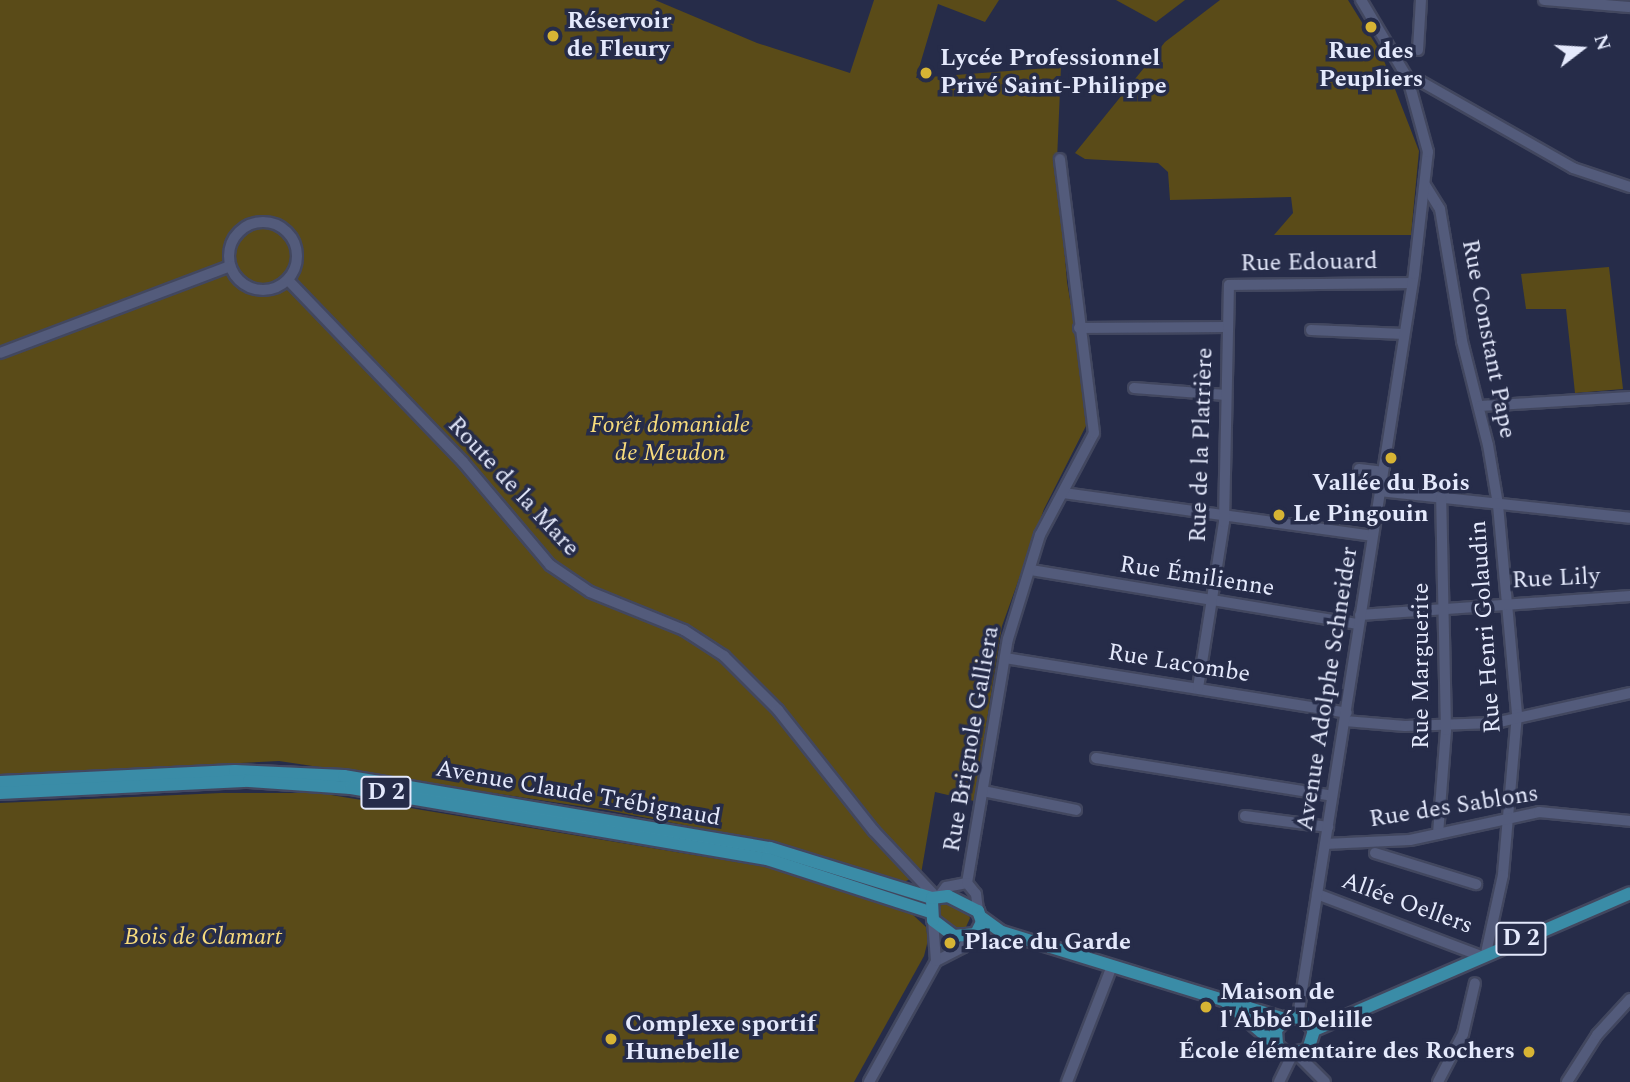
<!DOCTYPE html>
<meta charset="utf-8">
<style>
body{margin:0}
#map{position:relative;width:1630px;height:1082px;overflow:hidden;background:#262c49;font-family:Spectral,serif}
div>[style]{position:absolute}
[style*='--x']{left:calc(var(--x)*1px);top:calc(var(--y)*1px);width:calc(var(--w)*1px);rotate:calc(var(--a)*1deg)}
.green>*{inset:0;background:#5a4b18}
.roads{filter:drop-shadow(2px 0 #42475f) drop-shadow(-2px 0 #42475f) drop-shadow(0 2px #42475f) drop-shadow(0 -2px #42475f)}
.minor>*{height:10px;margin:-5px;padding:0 5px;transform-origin:5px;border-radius:5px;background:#535b7b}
.minor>.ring{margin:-5px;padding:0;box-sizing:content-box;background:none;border:10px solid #535b7b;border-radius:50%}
.major>*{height:12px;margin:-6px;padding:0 6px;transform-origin:6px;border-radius:6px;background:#3a8ca7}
.dots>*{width:19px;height:19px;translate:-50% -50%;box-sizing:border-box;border:4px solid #262c49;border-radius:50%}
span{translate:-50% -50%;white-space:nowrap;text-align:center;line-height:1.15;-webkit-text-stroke:7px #262c49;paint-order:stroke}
.shield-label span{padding:2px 5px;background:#262c49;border:2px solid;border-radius:5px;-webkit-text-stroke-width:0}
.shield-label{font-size:23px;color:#e4e9fc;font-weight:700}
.poi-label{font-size:24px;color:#e4e9fc;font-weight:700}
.left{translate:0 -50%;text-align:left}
.right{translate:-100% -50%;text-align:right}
.street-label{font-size:24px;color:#e4e9fc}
.park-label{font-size:24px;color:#f7db7c;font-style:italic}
.north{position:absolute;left:1546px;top:14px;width:70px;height:70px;-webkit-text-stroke:5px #262c49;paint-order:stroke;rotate:73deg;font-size:19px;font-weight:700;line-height:28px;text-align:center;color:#e4e9fc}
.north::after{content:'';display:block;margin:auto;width:24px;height:32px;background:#e4e9fc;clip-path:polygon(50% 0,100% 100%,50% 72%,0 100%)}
</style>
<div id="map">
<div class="green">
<div style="clip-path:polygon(0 0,655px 0,757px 43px,850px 73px,874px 0,999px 0,985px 22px,938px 4px,916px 78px,1061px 67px,1057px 160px,1067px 282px,1090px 418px,1044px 509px,1002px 626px,974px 801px,935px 792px,921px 874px,904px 882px,772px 842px,606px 810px,279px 761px,0 775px)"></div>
<div style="clip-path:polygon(1116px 0,1185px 0,1156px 22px)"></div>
<div style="clip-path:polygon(1220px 0,1348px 0,1381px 53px,1419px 151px,1411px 235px,1274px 235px,1293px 213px,1291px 197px,1170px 200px,1168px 172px,1158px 163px,1085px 159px,1075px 153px,1165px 42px)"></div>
<div style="clip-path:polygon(1609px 267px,1623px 389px,1575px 393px,1566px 309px,1526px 309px,1521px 274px)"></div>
<div style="clip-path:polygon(221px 793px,319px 793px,767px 867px,912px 914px,926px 927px,928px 940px,924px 956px,854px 1082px,0 1082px,0 803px)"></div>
<div style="clip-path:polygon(946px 901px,967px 911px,970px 918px,966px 927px,954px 928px,938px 917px,939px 907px)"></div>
</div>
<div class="roads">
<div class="minor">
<div style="--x:1544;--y:0;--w:86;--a:4.7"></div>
<div style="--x:1418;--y:50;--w:50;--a:-86.6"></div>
<div style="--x:1408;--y:79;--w:12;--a:9"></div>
<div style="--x:1420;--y:81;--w:176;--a:29.6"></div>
<div style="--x:1573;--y:168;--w:60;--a:18.4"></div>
<div style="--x:1425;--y:185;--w:28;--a:58"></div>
<div style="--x:1440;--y:209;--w:134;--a:80.5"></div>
<div style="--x:1462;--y:341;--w:107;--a:76"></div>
<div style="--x:1488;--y:445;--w:61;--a:80.5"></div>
<div style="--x:1498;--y:505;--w:210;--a:84.8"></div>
<div style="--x:1517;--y:714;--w:162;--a:95"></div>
<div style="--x:1503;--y:875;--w:80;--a:102.3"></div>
<div class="ring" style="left:229px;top:222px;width:58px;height:58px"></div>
<div style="--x:288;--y:280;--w:252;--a:46.1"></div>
<div style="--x:463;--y:462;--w:135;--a:49.8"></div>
<div style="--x:550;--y:565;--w:48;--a:34"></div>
<div style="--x:590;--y:592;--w:101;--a:22"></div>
<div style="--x:684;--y:630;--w:48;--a:33"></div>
<div style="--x:724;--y:656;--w:76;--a:45"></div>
<div style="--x:778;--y:710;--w:154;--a:51.6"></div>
<div style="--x:874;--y:831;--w:89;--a:46.8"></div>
<div style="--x:1079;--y:328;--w:148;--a:-0.4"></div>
<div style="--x:1311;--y:330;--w:93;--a:2.5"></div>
<div style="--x:0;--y:353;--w:246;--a:-20.7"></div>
<div style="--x:1134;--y:388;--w:92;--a:4.4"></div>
<div style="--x:1480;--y:406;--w:150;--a:-3.4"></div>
<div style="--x:1359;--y:469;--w:23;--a:7"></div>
<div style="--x:1379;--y:491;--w:252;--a:6.1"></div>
<div style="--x:1063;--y:493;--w:312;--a:7.9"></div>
<div style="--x:1031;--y:570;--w:330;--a:9.4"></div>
<div style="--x:1360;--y:615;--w:271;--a:-4"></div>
<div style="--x:1005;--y:658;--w:346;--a:9.1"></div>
<div style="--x:1198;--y:688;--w:168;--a:-81.1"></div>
<div style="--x:1224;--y:522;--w:237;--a:-88.8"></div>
<div style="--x:1229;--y:285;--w:183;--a:-0.6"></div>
<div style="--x:1345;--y:721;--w:60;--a:4.8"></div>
<div style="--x:1405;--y:726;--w:90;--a:-1.9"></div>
<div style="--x:1495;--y:723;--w:138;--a:-12.5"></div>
<div style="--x:1096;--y:758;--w:239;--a:9.1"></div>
<div style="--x:983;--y:791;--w:95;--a:11.5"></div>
<div style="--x:1245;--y:816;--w:84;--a:7.5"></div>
<div style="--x:1438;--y:834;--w:104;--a:-85.6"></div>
<div style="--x:1446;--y:730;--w:232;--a:-91.2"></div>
<div style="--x:1325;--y:844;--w:85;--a:-2.7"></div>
<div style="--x:1410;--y:840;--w:132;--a:-12.2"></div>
<div style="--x:1539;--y:812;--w:91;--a:5.6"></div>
<div style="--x:1375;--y:853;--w:106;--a:17.1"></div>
<div style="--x:967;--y:883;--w:247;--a:-80.5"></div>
<div style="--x:1008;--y:639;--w:109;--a:-72.9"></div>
<div style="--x:1040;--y:535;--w:115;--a:-62.1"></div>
<div style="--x:1094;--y:433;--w:276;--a:-97.1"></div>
<div style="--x:1317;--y:894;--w:175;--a:20.7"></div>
<div style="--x:940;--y:895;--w:10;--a:-53"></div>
<div style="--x:946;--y:887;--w:21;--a:-11"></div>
<div style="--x:967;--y:883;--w:14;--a:51"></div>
<div style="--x:976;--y:894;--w:17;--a:83"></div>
<div style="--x:936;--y:961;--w:30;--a:-27"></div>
<div style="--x:963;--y:947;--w:14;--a:-51"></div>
<div style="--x:1298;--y:1016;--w:751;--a:-81.11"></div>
<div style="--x:1414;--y:274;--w:123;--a:-83.5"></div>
<div style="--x:1428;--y:152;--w:76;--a:-105.3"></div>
<div style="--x:1408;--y:79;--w:92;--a:-120.7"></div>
<div style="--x:1298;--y:1055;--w:38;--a:45"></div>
<div style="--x:869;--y:1082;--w:138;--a:-61"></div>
<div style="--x:936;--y:961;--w:41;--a:-94.2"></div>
<div style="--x:1067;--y:1082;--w:124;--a:-68.8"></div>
<div style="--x:1279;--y:1082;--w:30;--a:-64"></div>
<div style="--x:1438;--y:1082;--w:54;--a:-62.5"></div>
<div style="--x:1463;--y:1034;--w:52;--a:-76.8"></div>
<div style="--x:1567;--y:1082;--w:56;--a:-57.4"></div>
<div style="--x:1597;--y:1035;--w:49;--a:-47.5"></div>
</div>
<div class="major">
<div style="--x:0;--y:782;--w:235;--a:-2.7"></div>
<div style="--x:235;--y:771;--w:109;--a:2.6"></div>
<div style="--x:344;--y:776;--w:432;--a:9.6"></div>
<div style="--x:770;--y:848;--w:170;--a:17.2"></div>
<div style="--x:0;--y:793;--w:249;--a:-2.8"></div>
<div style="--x:249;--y:781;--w:102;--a:3.9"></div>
<div style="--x:351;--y:788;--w:422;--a:9.7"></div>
<div style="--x:767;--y:859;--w:171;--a:18"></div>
<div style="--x:948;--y:896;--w:34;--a:27"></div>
<div style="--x:978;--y:911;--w:12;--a:70"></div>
<div style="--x:982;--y:922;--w:13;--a:117"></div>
<div style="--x:976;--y:934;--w:22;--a:175"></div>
<div style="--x:954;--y:936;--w:26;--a:-143"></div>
<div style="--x:933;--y:920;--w:22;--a:-93"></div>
<div style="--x:932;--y:898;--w:16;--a:-7"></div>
<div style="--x:981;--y:917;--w:26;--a:36"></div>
<div style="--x:1002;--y:932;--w:295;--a:17.1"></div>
<div style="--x:1225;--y:1001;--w:82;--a:40.5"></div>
<div style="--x:1287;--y:1054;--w:21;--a:-11"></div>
<div style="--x:1308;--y:1050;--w:21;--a:-73"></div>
<div style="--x:1314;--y:1030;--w:16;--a:-133"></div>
<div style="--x:1303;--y:1018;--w:15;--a:-176"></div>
<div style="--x:1288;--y:1017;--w:18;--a:133"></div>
<div style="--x:1276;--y:1030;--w:14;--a:86"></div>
<div style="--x:1314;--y:1030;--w:344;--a:-23.4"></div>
</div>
</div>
<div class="dots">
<div style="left:1371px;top:27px;background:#d7b434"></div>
<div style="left:553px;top:36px;background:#d7b434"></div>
<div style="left:926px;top:73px;background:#d7b434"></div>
<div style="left:1391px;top:458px;background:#d7b434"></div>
<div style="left:1279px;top:515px;background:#d7b434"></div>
<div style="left:950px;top:943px;background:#d7b434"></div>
<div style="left:1206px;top:1007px;background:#d7b434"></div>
<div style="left:611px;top:1039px;background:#d7b434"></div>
<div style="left:1529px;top:1052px;background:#d7b434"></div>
</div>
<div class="shield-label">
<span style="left:386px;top:793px">D 2</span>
<span style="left:1521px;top:939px">D 2</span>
</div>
<div class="poi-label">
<span class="left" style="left:567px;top:36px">Réservoir<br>de Fleury</span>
<span style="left:1371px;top:66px">Rue des<br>Peupliers</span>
<span class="left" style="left:940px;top:73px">Lycée Professionnel<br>Privé Saint-Philippe</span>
<span style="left:1391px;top:484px">Vallée du Bois</span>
<span class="left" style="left:1293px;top:515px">Le Pingouin</span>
<span class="left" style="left:964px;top:943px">Place du Garde</span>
<span class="left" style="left:1220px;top:1007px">Maison de<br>l'Abbé Delille</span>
<span class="left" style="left:625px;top:1039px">Complexe sportif<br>Hunebelle</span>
<span class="right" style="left:1515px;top:1052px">École élémentaire des Rochers</span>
</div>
<div class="street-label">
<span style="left:1309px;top:263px;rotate:-1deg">Rue Edouard</span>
<span style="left:1488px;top:339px;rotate:79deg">Rue Constant Pape</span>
<span style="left:1202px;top:445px;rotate:-88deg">Rue de la Platrière</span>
<span style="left:513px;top:487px;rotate:47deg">Route de la Mare</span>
<span style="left:1197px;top:577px;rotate:9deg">Rue Émilienne</span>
<span style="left:1556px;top:579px;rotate:-3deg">Rue Lily</span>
<span style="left:1486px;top:627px;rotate:-94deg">Rue Henri Golaudin</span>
<span style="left:1179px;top:664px;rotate:9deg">Rue Lacombe</span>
<span style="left:1422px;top:666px;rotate:-90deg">Rue Marguerite</span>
<span style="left:1328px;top:689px;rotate:-81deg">Avenue Adolphe Schneider</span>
<span style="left:972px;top:739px;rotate:-80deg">Rue Brignole Galliera</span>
<span style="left:578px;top:794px;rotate:10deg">Avenue Claude Trébignaud</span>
<span style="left:1454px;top:807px;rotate:-9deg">Rue des Sablons</span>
<span style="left:1407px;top:904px;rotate:20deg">Allée Oellers</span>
</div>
<div class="park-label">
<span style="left:670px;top:440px">Forêt domaniale<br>de Meudon</span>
<span style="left:203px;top:938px">Bois de Clamart</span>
</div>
<div class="north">N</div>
</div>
